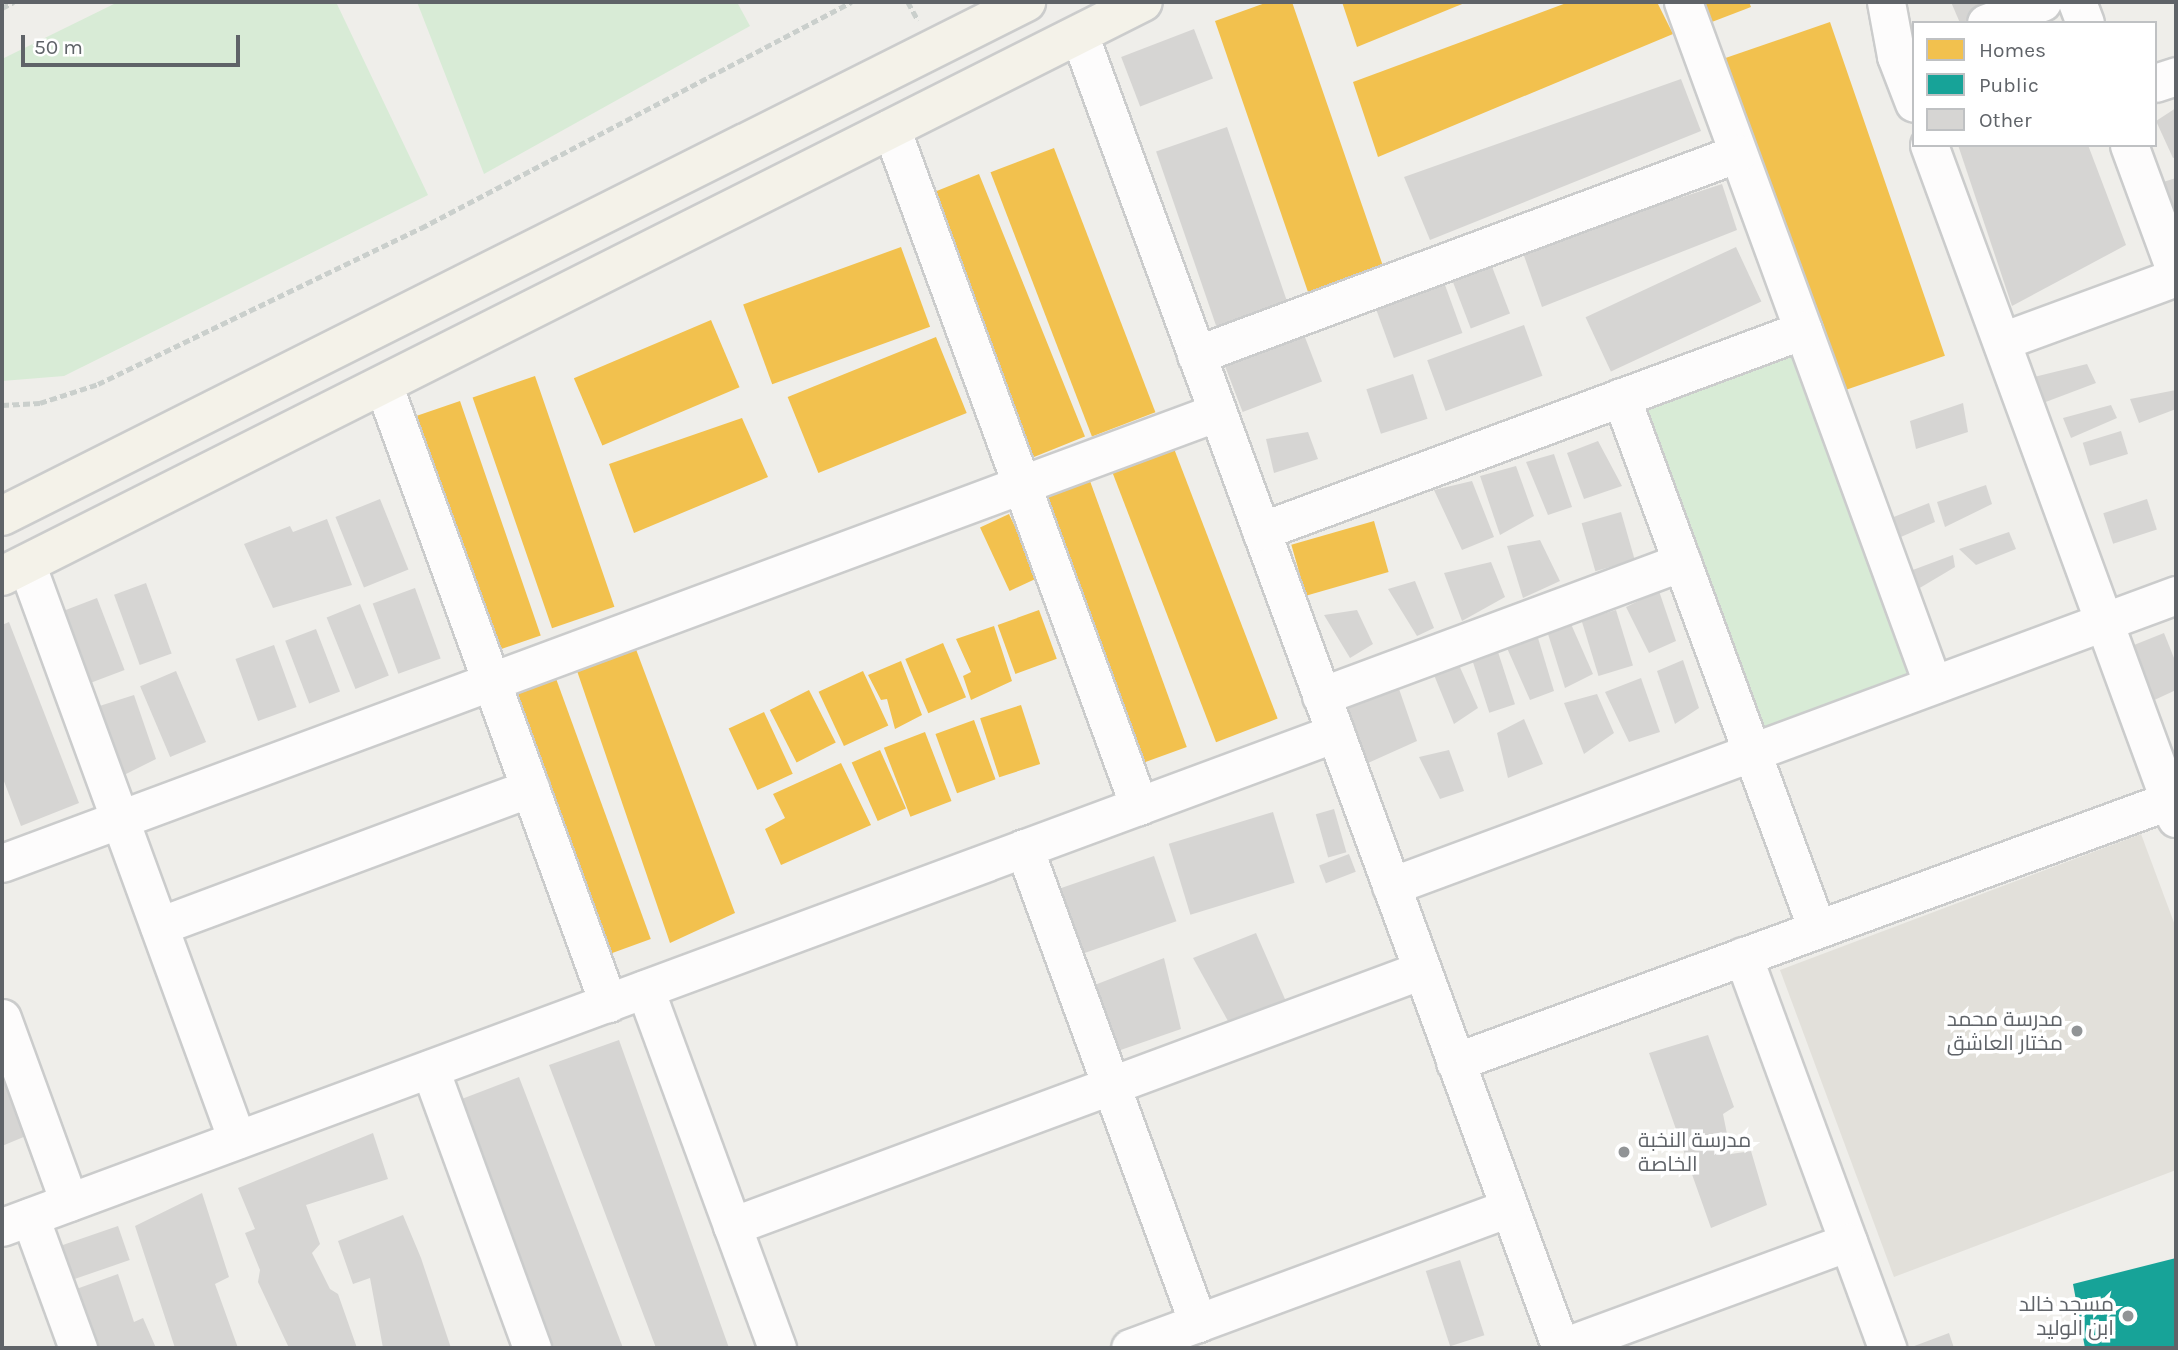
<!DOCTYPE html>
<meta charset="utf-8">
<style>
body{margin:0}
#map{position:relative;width:2178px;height:1350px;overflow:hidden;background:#efeeea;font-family:Karla,Cairo,sans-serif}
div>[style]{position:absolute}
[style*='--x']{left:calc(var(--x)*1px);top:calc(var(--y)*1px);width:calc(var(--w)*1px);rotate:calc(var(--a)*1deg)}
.education>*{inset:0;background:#e2e0da}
.green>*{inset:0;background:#d8ebd6;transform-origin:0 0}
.homes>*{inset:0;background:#f2c14e;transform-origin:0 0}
.public>*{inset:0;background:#17a398}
.building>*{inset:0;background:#d6d5d3;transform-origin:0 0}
.path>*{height:4.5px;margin-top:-2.25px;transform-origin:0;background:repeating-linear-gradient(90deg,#cacfcc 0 7px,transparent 0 10.5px)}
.roads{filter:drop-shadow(2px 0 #cbcccc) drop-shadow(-2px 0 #cbcccc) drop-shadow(0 2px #cbcccc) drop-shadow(0 -2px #cbcccc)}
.minor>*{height:37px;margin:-18.5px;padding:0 18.5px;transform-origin:18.5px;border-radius:18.5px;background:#fdfcfc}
.major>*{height:38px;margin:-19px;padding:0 19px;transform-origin:19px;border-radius:19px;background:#f4f2e9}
.dots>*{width:19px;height:19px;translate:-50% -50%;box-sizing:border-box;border:4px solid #fff;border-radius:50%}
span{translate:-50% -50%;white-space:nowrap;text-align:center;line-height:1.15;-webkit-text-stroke:7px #fff;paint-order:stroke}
.poi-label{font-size:21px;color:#5f6368}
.right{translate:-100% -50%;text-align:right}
.left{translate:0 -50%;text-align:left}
.frame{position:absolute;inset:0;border:4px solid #5f6368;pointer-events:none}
.legend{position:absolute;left:1912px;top:21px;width:245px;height:126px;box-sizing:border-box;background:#fff;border:2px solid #bfc1c3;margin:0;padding:9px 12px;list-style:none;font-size:21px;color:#5f6368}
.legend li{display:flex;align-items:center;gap:14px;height:35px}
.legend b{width:35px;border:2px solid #bfc1c3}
.scale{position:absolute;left:21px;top:35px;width:219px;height:32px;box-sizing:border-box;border:4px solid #5f6368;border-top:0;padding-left:9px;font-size:21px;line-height:24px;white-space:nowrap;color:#5f6368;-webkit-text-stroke:5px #fff;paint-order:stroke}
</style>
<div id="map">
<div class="education">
<div style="clip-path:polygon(2141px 834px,2176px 928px,2176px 1170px,1894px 1277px,1780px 970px)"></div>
</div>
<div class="green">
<div style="clip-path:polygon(118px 2px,336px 2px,428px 195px,64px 376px,2px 381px,2px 59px)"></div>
<div style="clip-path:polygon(417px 2px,737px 2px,750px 26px,484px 174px)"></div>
<div style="left:1803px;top:330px;width:378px;height:194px;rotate:70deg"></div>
</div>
<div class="homes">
<div style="clip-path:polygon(1268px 2px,1292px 2px,1383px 266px,1309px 295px,1215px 21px)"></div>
<div style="clip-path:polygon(1342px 2px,1467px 2px,1357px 47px)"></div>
<div style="clip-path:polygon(1569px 2px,1657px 2px,1673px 34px,1378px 157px,1353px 82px)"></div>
<div style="clip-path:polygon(1696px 2px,1749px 2px,1751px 7px,1704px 25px)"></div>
<div style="left:1830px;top:22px;width:353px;height:119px;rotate:71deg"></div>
<div style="left:1054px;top:148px;width:283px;height:68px;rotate:69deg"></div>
<div style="left:979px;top:174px;width:283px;height:57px;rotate:68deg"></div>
<div style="left:901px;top:247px;width:85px;height:168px;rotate:70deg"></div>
<div style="left:711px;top:320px;width:73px;height:149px;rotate:67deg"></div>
<div style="left:936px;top:337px;width:82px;height:160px;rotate:68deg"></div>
<div style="left:535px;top:376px;width:244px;height:66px;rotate:71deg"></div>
<div style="left:460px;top:401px;width:248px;height:54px;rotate:71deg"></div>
<div style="clip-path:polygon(742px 418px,768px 477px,634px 533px,609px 464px)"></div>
<div style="left:1173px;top:446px;width:292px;height:66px;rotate:69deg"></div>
<div style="left:1090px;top:481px;width:283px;height:53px;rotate:70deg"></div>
<div style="left:1009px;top:514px;width:70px;height:32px;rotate:65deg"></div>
<div style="left:1374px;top:521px;width:53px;height:86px;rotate:74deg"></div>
<div style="left:1039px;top:610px;width:52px;height:44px;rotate:70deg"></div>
<div style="clip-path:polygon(994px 626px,1012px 681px,971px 700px,963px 676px,971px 672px,956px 639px)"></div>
<div style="left:943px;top:643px;width:59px;height:41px;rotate:67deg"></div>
<div style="clip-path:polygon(634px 644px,735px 913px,670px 943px,575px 665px)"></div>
<div style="clip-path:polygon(901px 661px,922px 715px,895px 729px,887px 699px,881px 700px,868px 675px)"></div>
<div style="left:863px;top:671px;width:60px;height:49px;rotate:65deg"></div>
<div style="left:554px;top:673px;width:283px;height:49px;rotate:70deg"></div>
<div style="left:809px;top:690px;width:59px;height:44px;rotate:63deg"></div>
<div style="left:1021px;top:705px;width:62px;height:43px;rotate:72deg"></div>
<div style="left:764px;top:712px;width:68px;height:39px;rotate:65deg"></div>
<div style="left:974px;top:720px;width:63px;height:41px;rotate:70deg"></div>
<div style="left:925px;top:732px;width:74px;height:44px;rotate:69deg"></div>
<div style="left:880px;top:750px;width:64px;height:31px;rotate:66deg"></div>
<div style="clip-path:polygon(841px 763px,871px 825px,781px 865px,765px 829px,785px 818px,773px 794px)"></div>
</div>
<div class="public">
<div style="clip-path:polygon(2176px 1258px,2176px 1348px,2085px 1348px,2073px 1284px)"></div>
</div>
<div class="building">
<div style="clip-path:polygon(1951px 2px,1980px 2px,1985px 14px,1960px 23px)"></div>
<div style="left:1194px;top:29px;width:53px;height:78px;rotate:69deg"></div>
<div style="clip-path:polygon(1681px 79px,1701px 131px,1430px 240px,1404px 177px)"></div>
<div style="clip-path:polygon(2176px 108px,2176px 157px,2173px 158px,2156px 121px)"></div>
<div style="left:1227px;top:127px;width:188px;height:75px;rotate:71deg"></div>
<div style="clip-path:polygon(1958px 145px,2088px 145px,2126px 245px,2012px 306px)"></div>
<div style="clip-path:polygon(2176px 178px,2176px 214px,2160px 183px)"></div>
<div style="clip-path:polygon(1722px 184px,1737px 230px,1542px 307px,1522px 250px)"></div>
<div style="left:1736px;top:247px;width:60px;height:166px;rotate:65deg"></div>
<div style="left:1491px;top:264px;width:53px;height:42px;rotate:69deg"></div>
<div style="left:1445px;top:285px;width:51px;height:73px;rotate:70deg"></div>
<div style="left:1524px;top:325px;width:54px;height:103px;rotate:70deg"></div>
<div style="left:1303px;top:332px;width:53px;height:85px;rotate:69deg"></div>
<div style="clip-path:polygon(2087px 364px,2096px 383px,2043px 403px,2034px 377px)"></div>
<div style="left:1413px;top:374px;width:47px;height:49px;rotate:72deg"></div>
<div style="clip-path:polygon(2176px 390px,2176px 409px,2139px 423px,2130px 399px)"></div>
<div style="clip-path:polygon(1963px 403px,1968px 432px,1916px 449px,1910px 421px)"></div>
<div style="clip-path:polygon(2111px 405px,2117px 418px,2071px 438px,2063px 418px)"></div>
<div style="left:2121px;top:431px;width:24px;height:40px;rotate:73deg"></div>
<div style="clip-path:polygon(1308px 432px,1318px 459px,1274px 473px,1266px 439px)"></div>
<div style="clip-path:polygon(1598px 441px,1622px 486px,1584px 499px,1567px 453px)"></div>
<div style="clip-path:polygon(1554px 454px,1572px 507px,1548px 515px,1526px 462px)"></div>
<div style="clip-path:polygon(1516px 466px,1534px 516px,1500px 535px,1480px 476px)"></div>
<div style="clip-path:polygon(1472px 481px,1494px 537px,1462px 550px,1434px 490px)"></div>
<div style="clip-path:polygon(1986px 485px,1992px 504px,1945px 527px,1937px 502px)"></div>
<div style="left:380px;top:499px;width:76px;height:48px;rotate:68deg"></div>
<div style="left:2147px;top:499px;width:32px;height:46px;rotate:72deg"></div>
<div style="clip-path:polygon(1929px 503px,1935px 522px,1894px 540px,1881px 522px)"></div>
<div style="left:1621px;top:512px;width:50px;height:41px;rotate:74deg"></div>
<div style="clip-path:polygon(327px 519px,352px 585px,273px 608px,244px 544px,290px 526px,293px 532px)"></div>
<div style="clip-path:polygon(2009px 532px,2016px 549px,1976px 565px,1959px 549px)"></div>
<div style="clip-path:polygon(1540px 540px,1560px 581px,1523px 598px,1507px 546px)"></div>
<div style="clip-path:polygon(1953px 555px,1955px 567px,1918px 589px,1910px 571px)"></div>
<div style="clip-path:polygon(1491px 562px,1505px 597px,1462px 621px,1444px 573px)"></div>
<div style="clip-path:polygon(1415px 581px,1434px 628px,1417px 636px,1388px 589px)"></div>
<div style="left:146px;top:583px;width:75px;height:34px;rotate:70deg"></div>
<div style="left:415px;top:588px;width:75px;height:45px;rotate:70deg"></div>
<div style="clip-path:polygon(1659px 591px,1676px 641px,1649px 653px,1626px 607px)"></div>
<div style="left:97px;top:598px;width:77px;height:46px;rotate:69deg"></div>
<div style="left:360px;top:604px;width:77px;height:36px;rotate:68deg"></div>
<div style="clip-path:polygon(1357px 610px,1373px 644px,1350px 658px,1324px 615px)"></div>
<div style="left:1616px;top:610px;width:58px;height:36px;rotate:73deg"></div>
<div style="clip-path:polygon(9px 622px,79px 803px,21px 826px,2px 776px,2px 625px)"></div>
<div style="clip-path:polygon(1571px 624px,1593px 674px,1565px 688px,1548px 634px)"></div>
<div style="left:316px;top:629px;width:67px;height:33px;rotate:69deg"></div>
<div style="clip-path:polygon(2164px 633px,2176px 663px,2176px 690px,2150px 702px,2134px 645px)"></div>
<div style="clip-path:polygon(1538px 638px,1554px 691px,1530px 700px,1507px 648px)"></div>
<div style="left:274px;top:645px;width:66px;height:41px;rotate:70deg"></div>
<div style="left:1498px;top:652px;width:55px;height:27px;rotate:72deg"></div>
<div style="clip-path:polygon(1683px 660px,1699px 708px,1675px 724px,1657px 671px)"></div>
<div style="clip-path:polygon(1459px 665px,1478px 708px,1454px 724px,1434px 675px)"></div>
<div style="left:176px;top:671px;width:77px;height:39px;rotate:67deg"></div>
<div style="clip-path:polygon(1641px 678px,1660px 732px,1629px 742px,1605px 692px)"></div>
<div style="clip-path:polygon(1398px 686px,1417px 741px,1368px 763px,1344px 703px)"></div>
<div style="clip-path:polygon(1597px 694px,1614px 733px,1584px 754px,1564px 703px)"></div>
<div style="clip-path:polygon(134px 695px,156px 759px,114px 780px,87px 710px)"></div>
<div style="clip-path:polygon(1524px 719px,1543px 764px,1508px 778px,1497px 733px)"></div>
<div style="clip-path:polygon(1449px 750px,1464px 791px,1440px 799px,1419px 757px)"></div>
<div style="left:1334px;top:809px;width:45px;height:19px;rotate:74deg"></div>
<div style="left:1273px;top:812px;width:74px;height:109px;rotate:73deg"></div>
<div style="left:1349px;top:854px;width:19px;height:32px;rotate:69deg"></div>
<div style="left:1154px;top:856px;width:69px;height:108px;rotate:71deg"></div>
<div style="clip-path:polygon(1256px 933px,1288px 1006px,1228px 1021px,1193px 958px)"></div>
<div style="clip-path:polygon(1164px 958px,1181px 1029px,1112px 1053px,1087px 988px)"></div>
<div style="clip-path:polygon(1708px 1035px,1734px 1107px,1723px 1114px,1731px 1154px,1751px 1151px,1767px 1205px,1711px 1228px,1649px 1053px)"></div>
<div style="clip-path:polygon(619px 1040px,729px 1348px,656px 1348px,549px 1065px)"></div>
<div style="clip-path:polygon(2px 1071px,26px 1136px,2px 1146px)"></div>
<div style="left:519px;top:1077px;width:290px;height:69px;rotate:69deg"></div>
<div style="clip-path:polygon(373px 1133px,388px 1179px,306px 1205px,320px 1244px,312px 1253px,330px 1289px,338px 1294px,357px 1348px,289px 1348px,258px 1282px,260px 1270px,245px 1233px,255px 1229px,238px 1188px)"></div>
<div style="clip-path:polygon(202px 1193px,229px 1277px,215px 1284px,238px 1348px,175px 1348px,135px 1226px)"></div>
<div style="clip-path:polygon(403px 1215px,421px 1258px,451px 1348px,383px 1348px,370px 1278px,353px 1284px,338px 1241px)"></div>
<div style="left:118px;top:1226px;width:36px;height:66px;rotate:71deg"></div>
<div style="left:1460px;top:1260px;width:79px;height:36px;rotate:72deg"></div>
<div style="clip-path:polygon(118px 1274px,134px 1322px,143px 1318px,156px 1348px,87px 1348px,68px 1292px)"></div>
<div style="clip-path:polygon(1949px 1333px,1954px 1348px,1909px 1348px)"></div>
</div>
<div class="path">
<div style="--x:908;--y:2;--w:21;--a:61"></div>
<div style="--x:2;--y:8;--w:13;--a:-27"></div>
<div style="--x:2;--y:405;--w:38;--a:-3"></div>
<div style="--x:40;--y:403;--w:61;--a:-18.1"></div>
<div style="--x:98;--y:384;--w:359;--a:-25.8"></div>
<div style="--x:421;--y:228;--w:486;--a:-27.7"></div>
</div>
<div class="roads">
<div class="minor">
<div style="--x:1683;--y:2;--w:727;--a:69.9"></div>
<div style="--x:1886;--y:2;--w:55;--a:79.5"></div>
<div style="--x:1896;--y:56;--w:50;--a:69"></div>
<div style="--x:2077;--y:2;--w:22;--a:69"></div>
<div style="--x:1986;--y:23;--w:60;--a:-20.6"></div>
<div style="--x:1079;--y:34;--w:1400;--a:69.86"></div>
<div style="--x:2155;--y:83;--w:22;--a:-18"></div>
<div style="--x:891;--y:128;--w:722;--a:69.91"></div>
<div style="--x:1929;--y:145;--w:717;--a:69.85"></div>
<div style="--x:2129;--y:145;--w:136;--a:69.8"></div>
<div style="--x:2002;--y:341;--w:185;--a:-20.2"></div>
<div style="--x:1196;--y:355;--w:578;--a:-20.44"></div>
<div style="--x:383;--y:384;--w:659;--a:70.02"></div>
<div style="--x:1621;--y:397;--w:567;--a:69.78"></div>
<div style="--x:1261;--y:531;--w:578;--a:-20.35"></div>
<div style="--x:26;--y:563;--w:614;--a:69.91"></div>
<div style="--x:1321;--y:696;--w:385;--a:-20.4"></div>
<div style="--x:1024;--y:848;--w:506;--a:69.88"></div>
<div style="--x:2;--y:863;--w:1296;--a:-20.36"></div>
<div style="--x:1391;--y:886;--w:837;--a:-20.34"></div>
<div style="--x:159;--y:926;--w:396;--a:-20.4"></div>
<div style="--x:1743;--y:956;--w:418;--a:69.8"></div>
<div style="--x:645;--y:989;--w:382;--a:69.8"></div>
<div style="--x:2;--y:1018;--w:196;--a:70"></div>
<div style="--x:1455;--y:1062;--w:768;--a:-20.11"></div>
<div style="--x:430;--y:1069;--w:297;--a:69.9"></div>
<div style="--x:30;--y:1217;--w:140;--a:69.9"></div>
<div style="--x:732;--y:1226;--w:736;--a:-20.36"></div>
<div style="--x:2;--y:1227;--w:1422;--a:-20.33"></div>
<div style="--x:1130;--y:1348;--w:404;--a:-20.3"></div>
<div style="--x:1560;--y:1348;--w:307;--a:-20.2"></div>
</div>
<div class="major">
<div style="--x:2;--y:516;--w:1146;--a:-26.65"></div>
<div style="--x:2;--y:576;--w:1277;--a:-26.71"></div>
</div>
</div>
<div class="dots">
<div style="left:2077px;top:1031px;background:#919496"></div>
<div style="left:1624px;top:1152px;background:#919496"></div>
<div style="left:2128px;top:1316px;background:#919496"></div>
</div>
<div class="poi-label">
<span class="right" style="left:2063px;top:1031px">مدرسة محمد<br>مختار العاشق</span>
<span class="left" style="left:1638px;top:1152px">مدرسة النخبة<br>الخاصة</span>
<span class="right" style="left:2114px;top:1316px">مسجد خالد<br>ابن الوليد</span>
</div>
<div class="frame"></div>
<ul class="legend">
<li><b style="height:19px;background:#f2c14e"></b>Homes</li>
<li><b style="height:19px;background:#17a398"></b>Public</li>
<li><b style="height:19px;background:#d6d5d3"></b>Other</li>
</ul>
<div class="scale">50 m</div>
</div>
